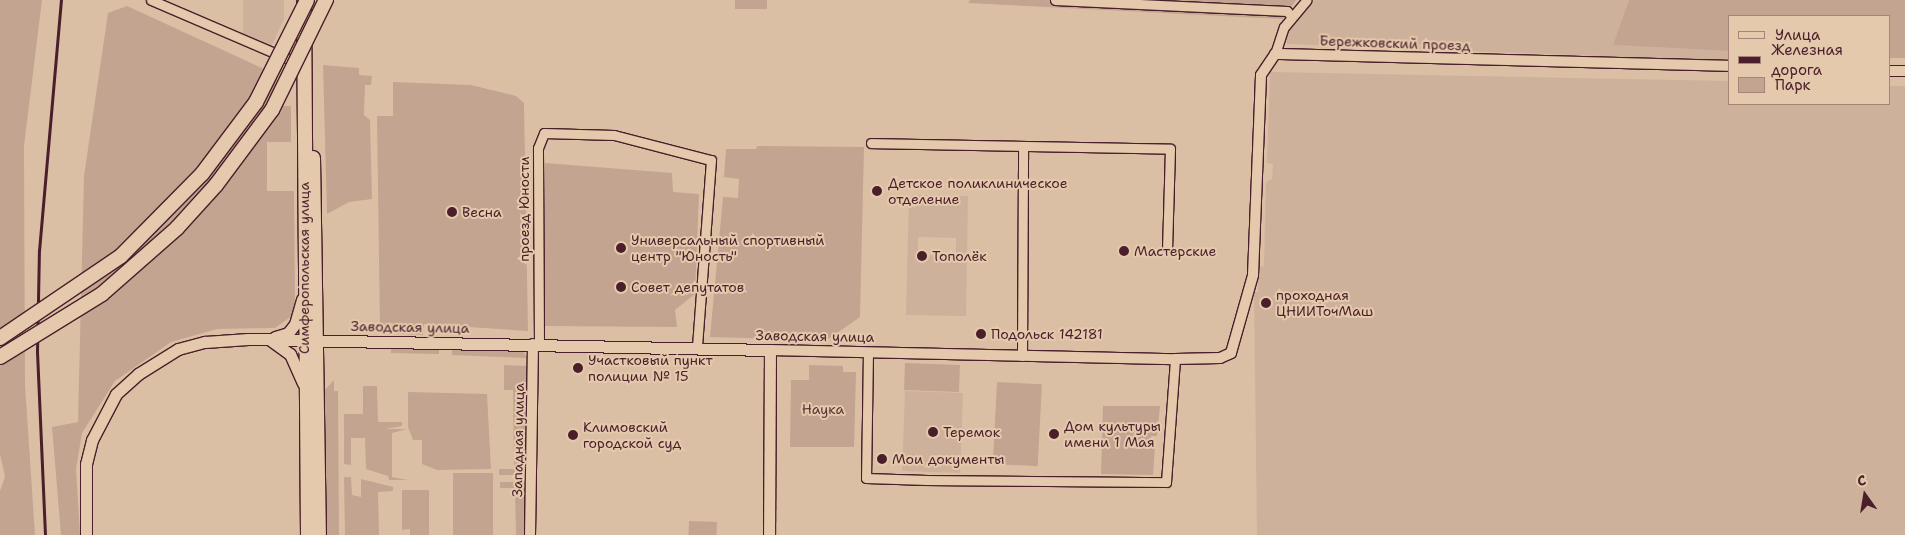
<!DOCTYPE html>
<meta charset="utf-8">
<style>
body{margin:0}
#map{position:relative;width:1905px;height:535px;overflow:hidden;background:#dbbfa4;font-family:"Shantell Sans",sans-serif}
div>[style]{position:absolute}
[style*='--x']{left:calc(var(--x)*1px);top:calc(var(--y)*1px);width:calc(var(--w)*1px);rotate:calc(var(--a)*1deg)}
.built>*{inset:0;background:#ceb19a;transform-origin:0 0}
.green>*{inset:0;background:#c3a490;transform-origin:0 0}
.roads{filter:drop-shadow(1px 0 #4a1f2b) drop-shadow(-1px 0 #4a1f2b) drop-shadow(0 1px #4a1f2b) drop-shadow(0 -1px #4a1f2b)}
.minor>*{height:9px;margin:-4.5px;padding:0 4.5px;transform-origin:4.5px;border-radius:4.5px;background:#e4c9ac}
.tertiary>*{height:10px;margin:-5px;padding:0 5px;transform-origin:5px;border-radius:5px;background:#e4c9ac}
.secondary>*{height:11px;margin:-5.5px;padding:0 5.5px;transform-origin:5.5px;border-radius:5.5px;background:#e4c9ac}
.primary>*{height:14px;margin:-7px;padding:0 7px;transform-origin:7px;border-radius:7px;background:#e4c9ac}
.rail>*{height:2.5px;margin:-1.25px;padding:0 1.25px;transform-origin:1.25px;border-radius:1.25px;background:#4a1f2b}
.bridges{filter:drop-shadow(1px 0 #4a1f2b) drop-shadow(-1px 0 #4a1f2b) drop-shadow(0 1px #4a1f2b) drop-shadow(0 -1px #4a1f2b)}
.primary-bridge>*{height:14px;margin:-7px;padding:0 7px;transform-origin:7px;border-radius:7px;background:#e4c9ac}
.dots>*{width:14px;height:14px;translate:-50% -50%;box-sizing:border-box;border:2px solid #e4c9ac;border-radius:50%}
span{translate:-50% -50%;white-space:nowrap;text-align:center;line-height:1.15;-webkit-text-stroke:4px #e4c9ac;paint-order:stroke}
.street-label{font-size:14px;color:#4a1f2b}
.poi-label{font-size:14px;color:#4a1f2b}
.left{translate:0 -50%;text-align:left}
.park-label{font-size:14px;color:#5c333a}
.legend{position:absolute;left:1728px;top:15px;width:162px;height:90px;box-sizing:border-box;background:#e4c9ac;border:1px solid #a68578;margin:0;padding:6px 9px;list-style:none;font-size:15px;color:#4a1f2b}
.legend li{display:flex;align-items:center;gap:10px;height:25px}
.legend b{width:25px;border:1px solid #a68578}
.north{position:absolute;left:1840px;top:470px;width:50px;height:50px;-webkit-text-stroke:4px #e4c9ac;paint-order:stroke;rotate:347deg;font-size:14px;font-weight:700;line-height:20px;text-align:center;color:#4a1f2b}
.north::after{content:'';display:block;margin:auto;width:18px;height:22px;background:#4a1f2b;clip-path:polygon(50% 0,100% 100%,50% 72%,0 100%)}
</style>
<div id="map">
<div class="built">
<div style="clip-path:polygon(243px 0,284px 0,284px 19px,271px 47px,243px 35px)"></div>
<div style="clip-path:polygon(1315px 0,1629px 0,1613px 45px,1729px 51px,1729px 61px,1287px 44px,1285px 32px)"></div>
<div style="clip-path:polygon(1270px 72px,1729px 81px,1729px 104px,1889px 104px,1889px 86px,1905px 86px,1905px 535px,1257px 535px,1254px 292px,1258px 292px,1258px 267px,1264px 266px,1266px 182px,1272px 179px,1273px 164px,1267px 163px)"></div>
<div style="clip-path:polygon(evenodd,909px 195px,968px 196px,966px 316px,906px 315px,909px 195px,918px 237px,956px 238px,956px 256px,918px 255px,918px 237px)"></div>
<div style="left:905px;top:391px;width:58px;height:80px;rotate:2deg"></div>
</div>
<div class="green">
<div style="clip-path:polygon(0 0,42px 0,24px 146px,25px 385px,35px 535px,0 535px,0 491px,5px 477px,0 454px)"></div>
<div style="left:735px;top:0;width:32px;height:9px"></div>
<div style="clip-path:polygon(970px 0,1296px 0,1283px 19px,968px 3px)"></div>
<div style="clip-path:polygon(1629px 0,1905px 0,1905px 58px,1889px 58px,1889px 16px,1729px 16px,1729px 51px,1613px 45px)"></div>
<div style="clip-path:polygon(127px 6px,277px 75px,277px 106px,291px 106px,291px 142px,267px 142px,267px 191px,294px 191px,295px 308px,293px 315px,275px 328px,217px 329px,171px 342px,115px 381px,82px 433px,76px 469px,80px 535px,61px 535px,52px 427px,78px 422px,84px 176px,108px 13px)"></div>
<div style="clip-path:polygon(323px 65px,359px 68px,359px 75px,372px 76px,371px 85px,365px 85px,364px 115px,370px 120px,372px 199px,349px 202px,327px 214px)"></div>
<div style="clip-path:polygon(393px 82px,471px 85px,516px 96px,524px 103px,528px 331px,424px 324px,423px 335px,385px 333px,380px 328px,377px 116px,393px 116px)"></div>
<div style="clip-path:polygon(757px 146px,864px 147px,860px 317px,827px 340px,710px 337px,723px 197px,738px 198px,739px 179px,724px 177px,726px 149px,756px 149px)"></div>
<div style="clip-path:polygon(545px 163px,672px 173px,673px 192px,699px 194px,695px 294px,675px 310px,677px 327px,545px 326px)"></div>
<div style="clip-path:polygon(391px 347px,439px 347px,439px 354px,391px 353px)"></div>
<div style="clip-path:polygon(452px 349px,523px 351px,527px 358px,452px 355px)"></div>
<div style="left:905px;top:363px;width:55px;height:27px;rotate:2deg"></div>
<div style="clip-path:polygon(504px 365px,528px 366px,527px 475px,499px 475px,499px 469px,514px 469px,513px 390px,504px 390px)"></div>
<div style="clip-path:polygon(809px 365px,843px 366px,843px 372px,856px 372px,854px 447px,790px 447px,791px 380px,809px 380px)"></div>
<div style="clip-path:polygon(334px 380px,334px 391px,338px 391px,339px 535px,324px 535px,322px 393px)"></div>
<div style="left:997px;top:382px;width:45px;height:82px;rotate:3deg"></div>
<div style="clip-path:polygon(363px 386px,377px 386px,378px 422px,402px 422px,402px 426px,385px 429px,407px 429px,392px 433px,392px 477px,408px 480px,389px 480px,388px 476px,366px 469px,365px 438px,351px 438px,351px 465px,344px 464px,344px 414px,363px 414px)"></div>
<div style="clip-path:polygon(408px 392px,487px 394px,491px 469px,437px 470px,422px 464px,422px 440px,413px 440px,408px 427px)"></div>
<div style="clip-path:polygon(1103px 406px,1160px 406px,1157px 436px,1151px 436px,1150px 445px,1155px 446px,1153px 475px,1101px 474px)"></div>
<div style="left:493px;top:473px;width:62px;height:40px;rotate:90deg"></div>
<div style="clip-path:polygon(344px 477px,351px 477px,352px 495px,361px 497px,361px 479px,393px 487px,393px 491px,378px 492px,379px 535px,345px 535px)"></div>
<div style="clip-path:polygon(500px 482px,527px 482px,527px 535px,516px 535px,515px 488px,500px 488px)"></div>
<div style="clip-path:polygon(402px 490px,429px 490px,429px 535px,410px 535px,410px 529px,402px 530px)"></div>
<div style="left:689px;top:521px;width:28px;height:14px;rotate:2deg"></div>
</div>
<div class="roads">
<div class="minor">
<div style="--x:151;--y:0;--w:162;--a:23.2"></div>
<div style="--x:1055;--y:0;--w:232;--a:2.7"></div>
<div style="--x:1287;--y:11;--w:6;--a:51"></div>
<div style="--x:1275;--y:54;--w:28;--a:-72"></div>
<div style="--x:1284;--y:27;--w:35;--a:-50"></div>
<div style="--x:871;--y:143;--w:299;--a:1.1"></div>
<div style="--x:1170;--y:149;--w:100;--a:91.7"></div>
<div style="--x:539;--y:345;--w:197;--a:-90.3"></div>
<div style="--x:538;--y:148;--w:16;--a:-68"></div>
<div style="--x:544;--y:133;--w:70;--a:1.6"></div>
<div style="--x:614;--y:135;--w:100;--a:14.5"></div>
<div style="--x:711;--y:160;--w:189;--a:94.3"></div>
<div style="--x:868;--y:352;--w:126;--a:90.9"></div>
<div style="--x:866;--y:478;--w:61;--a:1.9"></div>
<div style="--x:927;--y:480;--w:239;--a:0.5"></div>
<div style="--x:1166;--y:482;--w:123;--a:-85.8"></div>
<div style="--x:1022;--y:356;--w:209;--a:-89.7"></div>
</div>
<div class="tertiary">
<div style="--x:1889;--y:71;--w:16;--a:0"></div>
<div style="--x:770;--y:350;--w:405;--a:1.3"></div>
<div style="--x:1175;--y:359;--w:45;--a:-1.3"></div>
<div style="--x:1220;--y:358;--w:12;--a:-24"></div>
<div style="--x:1231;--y:353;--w:81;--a:-74.2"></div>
<div style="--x:1253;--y:275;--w:200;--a:-87.7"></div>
<div style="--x:1261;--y:75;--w:25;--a:-56"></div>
<div style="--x:1275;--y:54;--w:454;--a:1.5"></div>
<div style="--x:530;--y:535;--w:191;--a:-89.1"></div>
</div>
<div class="secondary">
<div style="--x:275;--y:337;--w:14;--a:-17"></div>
<div style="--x:288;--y:333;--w:11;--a:-52"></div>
<div style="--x:295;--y:324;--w:26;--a:-74"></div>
<div style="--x:269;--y:339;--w:26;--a:36"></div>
<div style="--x:290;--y:354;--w:32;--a:66"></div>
<div style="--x:86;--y:535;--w:71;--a:-90"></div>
<div style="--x:86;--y:464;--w:25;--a:-76"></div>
<div style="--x:92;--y:440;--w:52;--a:-62.4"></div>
<div style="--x:116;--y:394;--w:30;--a:-42"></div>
<div style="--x:138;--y:374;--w:47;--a:-32"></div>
<div style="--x:178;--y:349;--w:28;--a:-15"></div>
<div style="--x:205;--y:342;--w:43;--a:-4"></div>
<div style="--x:248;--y:339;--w:522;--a:1.21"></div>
<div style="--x:770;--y:350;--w:185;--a:90.3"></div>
</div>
<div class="primary">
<div style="--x:304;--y:3;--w:532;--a:89.57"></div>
<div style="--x:313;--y:158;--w:377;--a:89.1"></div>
</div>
</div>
<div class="rail">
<div style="--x:45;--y:535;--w:183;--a:-92.5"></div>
<div style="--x:37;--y:352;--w:101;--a:-88.9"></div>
<div style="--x:39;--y:251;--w:252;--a:-85"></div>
</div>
<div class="bridges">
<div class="primary-bridge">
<div style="--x:0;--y:338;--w:146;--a:-34.1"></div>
<div style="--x:121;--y:256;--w:115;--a:-45.4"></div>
<div style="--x:202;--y:174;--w:90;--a:-53.1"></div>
<div style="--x:256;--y:102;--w:114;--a:-63.4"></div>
<div style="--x:0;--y:357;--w:120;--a:-31.7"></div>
<div style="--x:102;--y:294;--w:100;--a:-41.3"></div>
<div style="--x:177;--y:228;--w:58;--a:-47.8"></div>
<div style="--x:216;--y:185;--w:94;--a:-53.3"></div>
<div style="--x:272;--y:110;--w:123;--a:-63.9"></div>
</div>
</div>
<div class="dots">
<div style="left:877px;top:191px;background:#4a1f2b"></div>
<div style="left:452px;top:212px;background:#4a1f2b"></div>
<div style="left:621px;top:248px;background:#4a1f2b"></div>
<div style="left:1124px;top:251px;background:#4a1f2b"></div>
<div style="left:922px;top:256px;background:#4a1f2b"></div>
<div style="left:621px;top:287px;background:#4a1f2b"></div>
<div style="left:1266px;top:303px;background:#4a1f2b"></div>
<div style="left:981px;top:334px;background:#4a1f2b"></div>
<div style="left:578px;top:368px;background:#4a1f2b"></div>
<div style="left:933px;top:432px;background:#4a1f2b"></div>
<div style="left:1054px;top:434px;background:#4a1f2b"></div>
<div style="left:573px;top:435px;background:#4a1f2b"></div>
<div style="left:882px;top:459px;background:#4a1f2b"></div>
</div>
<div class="street-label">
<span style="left:1395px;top:43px;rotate:2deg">Бережковский проезд</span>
<span style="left:524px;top:209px;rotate:-90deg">проезд Юности</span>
<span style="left:304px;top:268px;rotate:-90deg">Симферопольская улица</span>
<span style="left:410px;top:327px;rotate:1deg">Заводская улица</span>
<span style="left:815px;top:336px;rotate:1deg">Заводская улица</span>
<span style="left:518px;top:440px;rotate:-89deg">Западная улица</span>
</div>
<div class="poi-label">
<span class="left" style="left:888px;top:191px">Детское поликлиническое<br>отделение</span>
<span class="left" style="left:462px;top:212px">Весна</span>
<span class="left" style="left:631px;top:248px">Универсальный спортивный<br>центр "Юность"</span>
<span class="left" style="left:1134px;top:251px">Мастерские</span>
<span class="left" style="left:932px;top:256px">Тополёк</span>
<span class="left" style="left:631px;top:287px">Совет депутатов</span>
<span class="left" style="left:1276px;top:303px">проходная<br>ЦНИИТочМаш</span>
<span class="left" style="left:991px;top:334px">Подольск 142181</span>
<span class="left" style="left:588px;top:368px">Участковый пункт<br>полиции № 15</span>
<span class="left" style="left:1064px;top:434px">Дом культуры<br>имени 1 Мая</span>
<span class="left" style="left:583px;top:435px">Климовский<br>городской суд</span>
<span class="left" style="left:943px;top:432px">Теремок</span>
<span class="left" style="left:892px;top:459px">Мои документы</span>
</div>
<div class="park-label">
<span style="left:823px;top:409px">Наука</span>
</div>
<ul class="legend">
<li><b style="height:6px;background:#e4c9ac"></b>Улица</li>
<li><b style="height:6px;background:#4a1f2b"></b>Железная дорога</li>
<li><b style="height:14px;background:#c3a490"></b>Парк</li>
</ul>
<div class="north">С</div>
</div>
